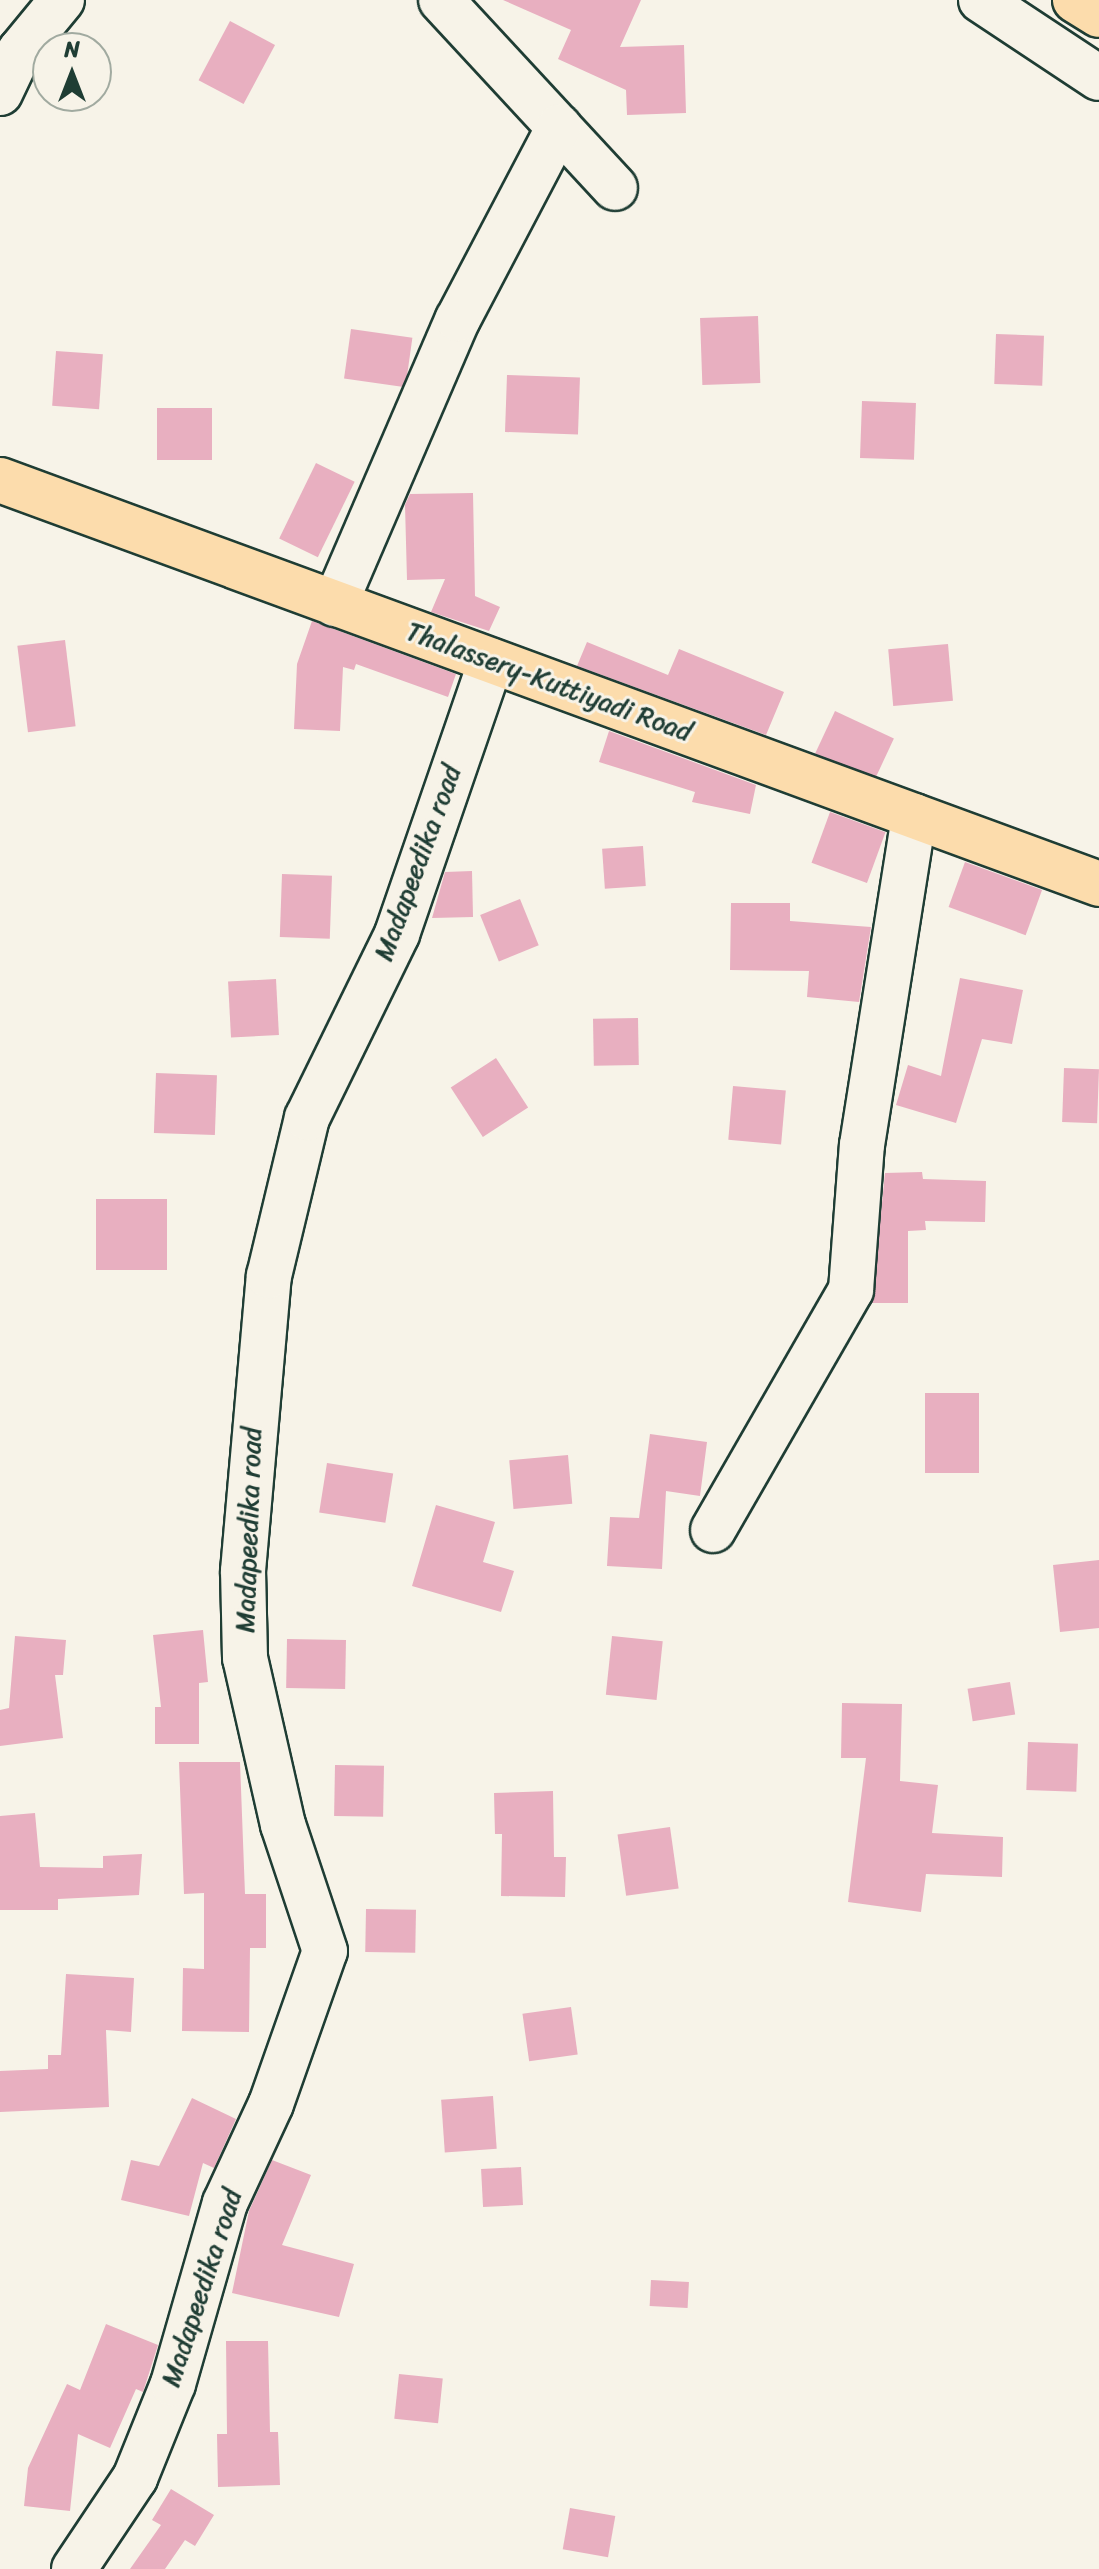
<!DOCTYPE html>
<style>
body{margin:0}
#map{position:relative;width:1099px;height:2569px;overflow:hidden;background:#f7f3e8;font-family:Sriracha,sans-serif}
div>[style]{position:absolute}
[style*='--x']{left:calc(var(--x)*1px);top:calc(var(--y)*1px);width:calc(var(--w)*1px);rotate:calc(var(--a)*1deg)}
.building>*{inset:0;background:#e8afc0;transform-origin:0 0}
.roads{filter:drop-shadow(2px 0 #1f3d34) drop-shadow(-2px 0 #1f3d34) drop-shadow(0 2px #1f3d34) drop-shadow(0 -2px #1f3d34)}
.minor>*{height:44px;margin:-22px;padding:0 22px;transform-origin:22px;border-radius:22px;background:#f7f3e8}
.major>*{height:44px;margin:-22px;padding:0 22px;transform-origin:22px;border-radius:22px;background:#fcdcac}
.highway>*{height:44px;margin:-22px;padding:0 22px;transform-origin:22px;border-radius:22px;background:#fcdcac}
span{translate:-50% -50%;white-space:nowrap;text-align:center;line-height:1.15;-webkit-text-stroke:6px #f7f3e8;paint-order:stroke}
.street-label{font-size:26px;color:#1f3d34}
.north{position:absolute;left:32px;top:32px;width:80px;height:80px;box-sizing:border-box;background:#f7f3e8;border:2px solid #a1aaa0;border-radius:50%;rotate:0deg;font-size:22px;font-weight:700;line-height:32px;text-align:center;color:#1f3d34}
.north::after{content:'';display:block;margin:auto;width:28px;height:36px;background:#1f3d34;clip-path:polygon(50% 0,100% 100%,50% 72%,0 100%)}
</style>
<div id="map">
<div class="building">
<div style="clip-path:polygon(503px 0,641px 0,620px 47px,684px 45px,686px 113px,627px 115px,626px 90px,558px 59px,571px 30px)"></div>
<div style="left:230px;top:21px;width:51px;height:67px;rotate:28deg"></div>
<div style="left:758px;top:316px;width:67px;height:58px;rotate:88deg"></div>
<div style="left:351px;top:329px;width:62px;height:50px;rotate:8deg"></div>
<div style="left:996px;top:334px;width:48px;height:50px;rotate:2deg"></div>
<div style="left:56px;top:351px;width:47px;height:55px;rotate:4deg"></div>
<div style="left:507px;top:375px;width:73px;height:57px;rotate:2deg"></div>
<div style="left:862px;top:401px;width:54px;height:57px;rotate:2deg"></div>
<div style="left:157px;top:408px;width:55px;height:52px"></div>
<div style="left:316px;top:463px;width:43px;height:84px;rotate:26deg"></div>
<div style="clip-path:polygon(473px 493px,475px 596px,500px 607px,489px 631px,431px 612px,445px 579px,407px 580px,405px 505px,410px 494px)"></div>
<div style="clip-path:polygon(312px 621px,456px 674px,448px 697px,356px 664px,354px 670px,343px 667px,340px 731px,294px 729px,297px 664px)"></div>
<div style="left:65px;top:640px;width:87px;height:48px;rotate:83deg"></div>
<div style="clip-path:polygon(587px 642px,668px 675px,679px 649px,784px 692px,766px 735px,577px 666px)"></div>
<div style="left:948px;top:644px;width:57px;height:60px;rotate:85deg"></div>
<div style="left:835px;top:711px;width:65px;height:47px;rotate:25deg"></div>
<div style="clip-path:polygon(609px 731px,756px 785px,750px 814px,692px 802px,695px 792px,599px 762px)"></div>
<div style="left:830px;top:812px;width:59px;height:54px;rotate:20deg"></div>
<div style="left:643px;top:846px;width:40px;height:41px;rotate:86deg"></div>
<div style="left:965px;top:862px;width:82px;height:48px;rotate:20deg"></div>
<div style="clip-path:polygon(472px 871px,473px 917px,432px 918px,445px 872px)"></div>
<div style="left:282px;top:874px;width:50px;height:63px;rotate:2deg"></div>
<div style="left:520px;top:899px;width:50px;height:43px;rotate:68deg"></div>
<div style="clip-path:polygon(731px 903px,790px 903px,790px 921px,871px 927px,859px 1002px,807px 997px,809px 971px,730px 970px)"></div>
<div style="clip-path:polygon(960px 978px,1023px 990px,1012px 1044px,982px 1039px,956px 1123px,896px 1105px,908px 1065px,941px 1076px)"></div>
<div style="left:276px;top:979px;width:56px;height:48px;rotate:87deg"></div>
<div style="left:638px;top:1018px;width:47px;height:45px;rotate:89deg"></div>
<div style="left:496px;top:1058px;width:59px;height:54px;rotate:57deg"></div>
<div style="left:1064px;top:1068px;width:35px;height:54px;rotate:2deg"></div>
<div style="left:156px;top:1073px;width:61px;height:60px;rotate:2deg"></div>
<div style="left:733px;top:1086px;width:53px;height:54px;rotate:5deg"></div>
<div style="clip-path:polygon(922px 1172px,923px 1179px,986px 1181px,985px 1222px,925px 1221px,926px 1230px,908px 1231px,908px 1303px,872px 1303px,885px 1173px)"></div>
<div style="left:96px;top:1199px;width:71px;height:71px"></div>
<div style="left:925px;top:1393px;width:54px;height:80px"></div>
<div style="clip-path:polygon(650px 1434px,707px 1442px,700px 1496px,666px 1491px,662px 1569px,607px 1566px,610px 1517px,639px 1518px)"></div>
<div style="left:568px;top:1455px;width:49px;height:59px;rotate:85deg"></div>
<div style="left:327px;top:1463px;width:67px;height:50px;rotate:9deg"></div>
<div style="clip-path:polygon(436px 1505px,495px 1522px,483px 1562px,514px 1571px,501px 1612px,412px 1586px)"></div>
<div style="clip-path:polygon(1099px 1560px,1099px 1628px,1060px 1632px,1053px 1565px)"></div>
<div style="clip-path:polygon(203px 1630px,208px 1682px,199px 1683px,199px 1744px,155px 1744px,155px 1707px,161px 1707px,153px 1635px)"></div>
<div style="clip-path:polygon(15px 1636px,66px 1640px,63px 1675px,55px 1675px,63px 1738px,0 1746px,0 1710px,9px 1708px)"></div>
<div style="left:612px;top:1636px;width:51px;height:59px;rotate:6deg"></div>
<div style="left:287px;top:1639px;width:59px;height:49px;rotate:1deg"></div>
<div style="left:1010px;top:1682px;width:33px;height:43px;rotate:81deg"></div>
<div style="clip-path:polygon(842px 1703px,902px 1704px,900px 1781px,938px 1785px,932px 1833px,1003px 1837px,1002px 1877px,926px 1874px,921px 1912px,848px 1902px,866px 1758px,841px 1758px)"></div>
<div style="left:1028px;top:1742px;width:50px;height:48px;rotate:2deg"></div>
<div style="clip-path:polygon(179px 1762px,240px 1762px,245px 1894px,266px 1894px,266px 1948px,250px 1948px,249px 2032px,182px 2031px,183px 1968px,204px 1969px,204px 1893px,184px 1894px)"></div>
<div style="left:335px;top:1765px;width:49px;height:51px;rotate:1deg"></div>
<div style="clip-path:polygon(553px 1791px,554px 1857px,566px 1857px,565px 1897px,501px 1896px,502px 1834px,495px 1834px,494px 1793px)"></div>
<div style="clip-path:polygon(35px 1813px,40px 1867px,103px 1868px,103px 1856px,142px 1854px,139px 1895px,58px 1899px,58px 1910px,0 1910px,0 1816px)"></div>
<div style="left:670px;top:1827px;width:62px;height:53px;rotate:82deg"></div>
<div style="left:366px;top:1909px;width:50px;height:43px;rotate:1deg"></div>
<div style="clip-path:polygon(66px 1974px,134px 1978px,131px 2032px,106px 2030px,109px 2107px,0 2112px,0 2071px,48px 2069px,48px 2055px,61px 2055px)"></div>
<div style="left:571px;top:2007px;width:48px;height:49px;rotate:82deg"></div>
<div style="left:493px;top:2096px;width:53px;height:52px;rotate:86deg"></div>
<div style="clip-path:polygon(192px 2098px,236px 2119px,214px 2168px,203px 2163px,189px 2216px,121px 2200px,131px 2160px,159px 2166px)"></div>
<div style="clip-path:polygon(272px 2160px,311px 2175px,282px 2245px,354px 2264px,339px 2317px,232px 2293px,249px 2211px)"></div>
<div style="left:521px;top:2167px;width:38px;height:40px;rotate:87deg"></div>
<div style="left:651px;top:2280px;width:38px;height:26px;rotate:3deg"></div>
<div style="clip-path:polygon(106px 2324px,158px 2345px,143px 2392px,136px 2389px,110px 2448px,78px 2434px,70px 2511px,24px 2506px,28px 2468px,67px 2384px,80px 2390px)"></div>
<div style="clip-path:polygon(226px 2341px,268px 2341px,270px 2432px,278px 2432px,280px 2485px,218px 2487px,217px 2434px,227px 2434px)"></div>
<div style="left:399px;top:2374px;width:44px;height:45px;rotate:6deg"></div>
<div style="clip-path:polygon(171px 2489px,214px 2515px,195px 2546px,185px 2540px,165px 2569px,130px 2569px,161px 2525px,152px 2520px)"></div>
<div style="left:570px;top:2508px;width:46px;height:42px;rotate:10deg"></div>
</div>
<div class="roads">
<div class="minor">
<div style="--x:441;--y:0;--w:256;--a:47.2"></div>
<div style="--x:981;--y:0;--w:141;--a:33.5"></div>
<div style="--x:0;--y:93;--w:47;--a:-64.5"></div>
<div style="--x:20;--y:51;--w:66;--a:-50.5"></div>
<div style="--x:335;--y:604;--w:310;--a:-66.7"></div>
<div style="--x:458;--y:319;--w:217;--a:-62.3"></div>
<div style="--x:713;--y:1530;--w:277;--a:-60.1"></div>
<div style="--x:851;--y:1290;--w:145;--a:-85.7"></div>
<div style="--x:862;--y:1145;--w:333;--a:-81"></div>
<div style="--x:74;--y:2569;--w:110;--a:-56.2"></div>
<div style="--x:135;--y:2478;--w:101;--a:-68"></div>
<div style="--x:173;--y:2384;--w:188;--a:-74"></div>
<div style="--x:225;--y:2203;--w:109;--a:-65.1"></div>
<div style="--x:271;--y:2104;--w:162;--a:-70.6"></div>
<div style="--x:325;--y:1951;--w:133;--a:-108.4"></div>
<div style="--x:283;--y:1825;--w:171;--a:-102.8"></div>
<div style="--x:245;--y:1658;--w:87;--a:-91.3"></div>
<div style="--x:243;--y:1571;--w:296;--a:-85"></div>
<div style="--x:269;--y:1276;--w:163;--a:-76.5"></div>
<div style="--x:307;--y:1118;--w:205;--a:-63.9"></div>
<div style="--x:397;--y:934;--w:289;--a:-71"></div>
</div>
<div class="major">
<div style="--x:0;--y:480;--w:1171;--a:20.18"></div>
</div>
<div class="highway">
<div style="--x:1075;--y:0;--w:28;--a:32"></div>
</div>
</div>
<div class="street-label">
<span style="left:549px;top:682px;rotate:20deg">Thalassery-Kuttiyadi Road</span>
<span style="left:418px;top:863px;rotate:-70deg">Madapeedika road</span>
<span style="left:249px;top:1530px;rotate:-88deg">Madapeedika road</span>
<span style="left:202px;top:2288px;rotate:-72deg">Madapeedika road</span>
</div>
<div class="north">N</div>
</div>
